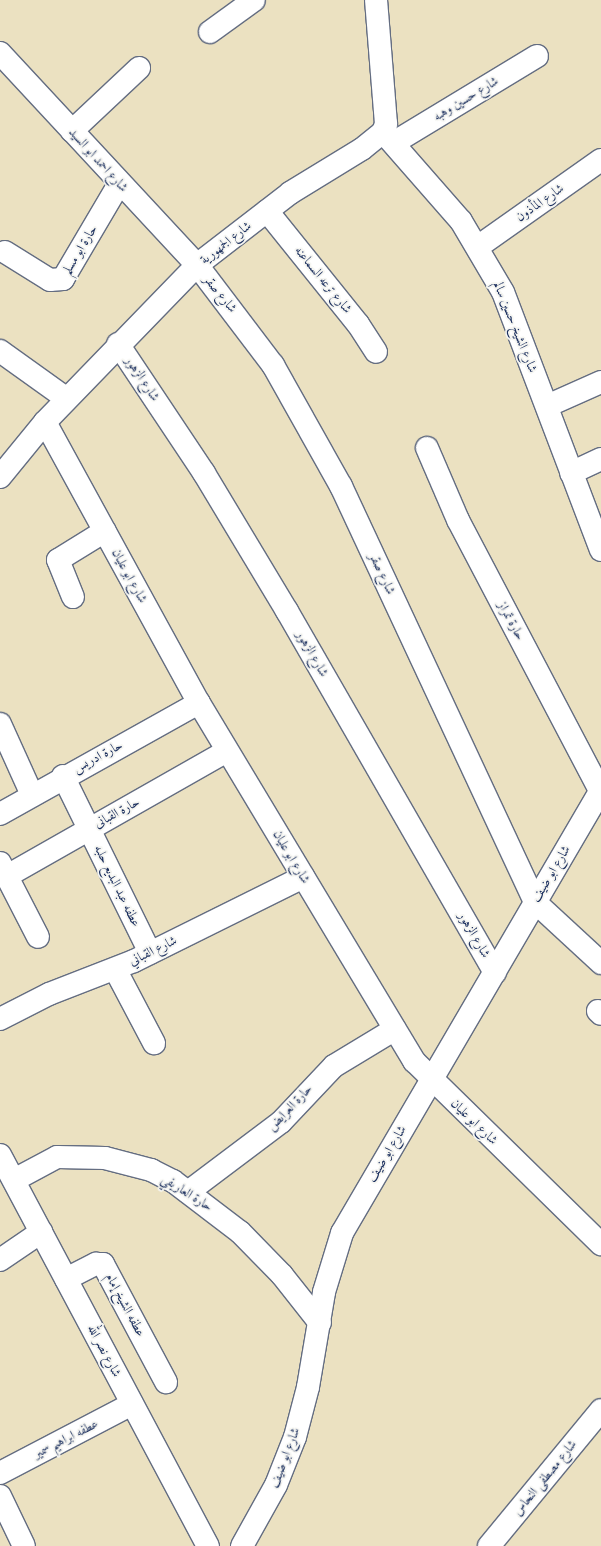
<!DOCTYPE html>
<meta charset="utf-8">
<style>
body{margin:0}
#map{position:relative;width:601px;height:1546px;overflow:hidden;background:#ebe1c1;font-family:"Gentium Book Plus",Amiri,serif}
div>[style]{position:absolute}
[style*='--x']{left:calc(var(--x)*1px);top:calc(var(--y)*1px);width:calc(var(--w)*1px);rotate:calc(var(--a)*1deg)}
.roads{filter:drop-shadow(1px 0 #646d81) drop-shadow(-1px 0 #646d81) drop-shadow(0 1px #646d81) drop-shadow(0 -1px #646d81)}
.minor>*{height:22px;margin:-11px;padding:0 11px;transform-origin:11px;border-radius:11px;background:#fff}
span{translate:-50% -50%;white-space:nowrap;text-align:center;line-height:1.15;-webkit-text-stroke:3.5px #f6f6f2;paint-order:stroke}
.street-label{font-size:13px;color:#1b2f5e}
</style>
<div id="map">
<div class="roads">
<div class="minor">
<div style="--x:210;--y:32;--w:54;--a:-36"></div>
<div style="--x:0;--y:53;--w:289;--a:47.1"></div>
<div style="--x:197;--y:265;--w:126;--a:52.8"></div>
<div style="--x:273;--y:365;--w:139;--a:60.7"></div>
<div style="--x:341;--y:486;--w:459;--a:65"></div>
<div style="--x:535;--y:902;--w:90;--a:42.7"></div>
<div style="--x:72;--y:131;--w:92;--a:-43.2"></div>
<div style="--x:383;--y:132;--w:118;--a:48.8"></div>
<div style="--x:461;--y:221;--w:82;--a:59.4"></div>
<div style="--x:503;--y:292;--w:276;--a:69.2"></div>
<div style="--x:395;--y:142;--w:166;--a:-31.2"></div>
<div style="--x:267;--y:211;--w:145;--a:51.2"></div>
<div style="--x:358;--y:324;--w:33;--a:57"></div>
<div style="--x:479;--y:246;--w:149;--a:-35.2"></div>
<div style="--x:5;--y:252;--w:53;--a:31.9"></div>
<div style="--x:50;--y:280;--w:13;--a:-4"></div>
<div style="--x:63;--y:279;--w:110;--a:-59.5"></div>
<div style="--x:118;--y:344;--w:155;--a:56.3"></div>
<div style="--x:204;--y:473;--w:161;--a:59"></div>
<div style="--x:287;--y:611;--w:417;--a:60.1"></div>
<div style="--x:0;--y:351;--w:82;--a:35.6"></div>
<div style="--x:547;--y:406;--w:59;--a:-24"></div>
<div style="--x:45;--y:422;--w:320;--a:61.3"></div>
<div style="--x:199;--y:703;--w:418;--a:59"></div>
<div style="--x:414;--y:1061;--w:262;--a:44.4"></div>
<div style="--x:427;--y:448;--w:78;--a:66.7"></div>
<div style="--x:458;--y:520;--w:306;--a:62.3"></div>
<div style="--x:571;--y:473;--w:33;--a:-25"></div>
<div style="--x:0;--y:477;--w:71;--a:-50.7"></div>
<div style="--x:45;--y:422;--w:219;--a:-45.9"></div>
<div style="--x:197;--y:265;--w:118;--a:-37.7"></div>
<div style="--x:290;--y:193;--w:84;--a:-31.4"></div>
<div style="--x:362;--y:149;--w:27;--a:-39"></div>
<div style="--x:383;--y:132;--w:9;--a:-69"></div>
<div style="--x:386;--y:124;--w:124;--a:-94.6"></div>
<div style="--x:73;--y:597;--w:40;--a:-112"></div>
<div style="--x:58;--y:560;--w:55;--a:-31.7"></div>
<div style="--x:0;--y:724;--w:78;--a:65.7"></div>
<div style="--x:63;--y:776;--w:197;--a:63.8"></div>
<div style="--x:0;--y:814;--w:228;--a:-29.2"></div>
<div style="--x:0;--y:863;--w:83;--a:62.8"></div>
<div style="--x:7;--y:876;--w:253;--a:-29.6"></div>
<div style="--x:115;--y:969;--w:84;--a:62.2"></div>
<div style="--x:598;--y:1011;--w:4;--a:45"></div>
<div style="--x:0;--y:1019;--w:55;--a:-27"></div>
<div style="--x:49;--y:994;--w:91;--a:-21.2"></div>
<div style="--x:134;--y:961;--w:189;--a:-26.4"></div>
<div style="--x:0;--y:1155;--w:443;--a:62"></div>
<div style="--x:14;--y:1180;--w:49;--a:-28.1"></div>
<div style="--x:57;--y:1157;--w:48;--a:1.2"></div>
<div style="--x:105;--y:1158;--w:48;--a:14.6"></div>
<div style="--x:151;--y:1170;--w:25;--a:27"></div>
<div style="--x:173;--y:1181;--w:84;--a:37.3"></div>
<div style="--x:240;--y:1232;--w:60;--a:45.7"></div>
<div style="--x:282;--y:1275;--w:61;--a:51.6"></div>
<div style="--x:188;--y:1192;--w:116;--a:-37"></div>
<div style="--x:281;--y:1122;--w:77;--a:-46.6"></div>
<div style="--x:334;--y:1066;--w:71;--a:-31.2"></div>
<div style="--x:0;--y:1260;--w:50;--a:-34.3"></div>
<div style="--x:66;--y:1279;--w:34;--a:-27"></div>
<div style="--x:96;--y:1264;--w:7;--a:0"></div>
<div style="--x:103;--y:1264;--w:134;--a:61.9"></div>
<div style="--x:0;--y:1473;--w:149;--a:-27.6"></div>
<div style="--x:0;--y:1496;--w:55;--a:64.4"></div>
<div style="--x:242;--y:1546;--w:70;--a:-60.9"></div>
<div style="--x:276;--y:1485;--w:52;--a:-68.4"></div>
<div style="--x:295;--y:1437;--w:52;--a:-75.4"></div>
<div style="--x:308;--y:1387;--w:96;--a:-80.4"></div>
<div style="--x:324;--y:1292;--w:62;--a:-73"></div>
<div style="--x:342;--y:1233;--w:513;--a:-59.69"></div>
<div style="--x:489;--y:1546;--w:176;--a:-50.5"></div>
</div>
</div>
<div class="street-label">
<span style="left:466px;top:99px;rotate:-31deg">شارع حسين وهبه</span>
<span style="left:98px;top:160px;rotate:48deg">شارع احمد ابو السيد</span>
<span style="left:540px;top:203px;rotate:-35deg">شارع المأذون</span>
<span style="left:226px;top:243px;rotate:-38deg">شارع الجمهورية</span>
<span style="left:80px;top:250px;rotate:-59deg">حارة ابو مسلم</span>
<span style="left:323px;top:280px;rotate:51deg">شارع ترعه السماعنه</span>
<span style="left:220px;top:294px;rotate:51deg">شارع صقر</span>
<span style="left:515px;top:327px;rotate:68deg">شارع الشيخ حسين سالم</span>
<span style="left:142px;top:379px;rotate:56deg">شارع الزهور</span>
<span style="left:382px;top:574px;rotate:65deg">شارع صقر</span>
<span style="left:129px;top:576px;rotate:61deg">شارع ابو عليان</span>
<span style="left:511px;top:621px;rotate:62deg">حارة تمراز</span>
<span style="left:312px;top:654px;rotate:60deg">شارع الزهور</span>
<span style="left:98px;top:757px;rotate:-28deg">حارة ادريس</span>
<span style="left:117px;top:813px;rotate:-29deg">حارة القبانى</span>
<span style="left:291px;top:857px;rotate:59deg">شارع ابو عليان</span>
<span style="left:551px;top:874px;rotate:-59deg">شارع ابو ضيف</span>
<span style="left:117px;top:886px;rotate:64deg">عطفه عبد البديع حلبه</span>
<span style="left:474px;top:935px;rotate:60deg">شارع الزهور</span>
<span style="left:153px;top:951px;rotate:-26deg">شارع القباني</span>
<span style="left:290px;top:1108px;rotate:-46deg">حارة العرايض</span>
<span style="left:474px;top:1122px;rotate:44deg">شارع ابو عليان</span>
<span style="left:387px;top:1154px;rotate:-59deg">شارع ابو ضيف</span>
<span style="left:187px;top:1193px;rotate:33deg">حارة العاريفي</span>
<span style="left:125px;top:1305px;rotate:62deg">عطفه الشيخ إمام</span>
<span style="left:104px;top:1351px;rotate:62deg">شارع نصر الله</span>
<span style="left:66px;top:1439px;rotate:-27deg">عطفه ابراهيم سمير</span>
<span style="left:285px;top:1458px;rotate:-69deg">شارع ابو ضيف</span>
<span style="left:545px;top:1478px;rotate:-51deg">شارع مصطفى النحاس</span>
</div>
</div>
